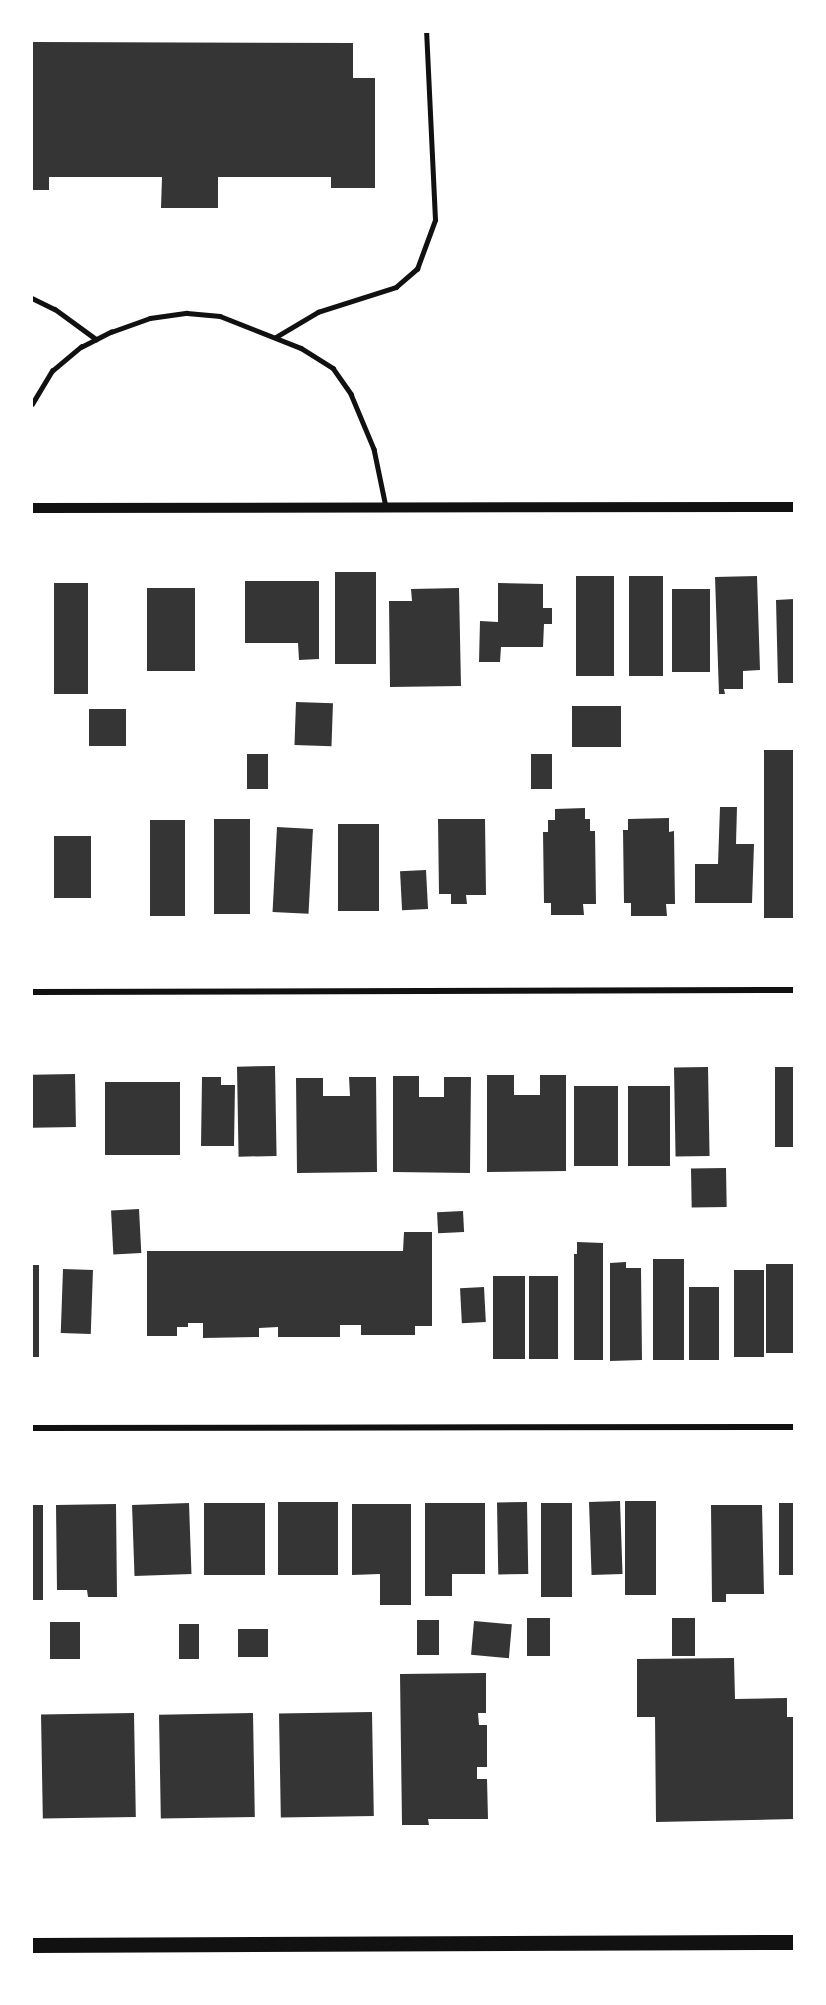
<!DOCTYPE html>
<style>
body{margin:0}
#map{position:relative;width:826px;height:2005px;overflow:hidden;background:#fff;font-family:"IBM Plex Sans",sans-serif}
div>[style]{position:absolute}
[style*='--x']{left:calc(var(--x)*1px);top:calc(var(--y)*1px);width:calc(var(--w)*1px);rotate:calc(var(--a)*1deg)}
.building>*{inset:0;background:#353535;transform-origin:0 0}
.service>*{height:4.5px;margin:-2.25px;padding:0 2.25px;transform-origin:2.25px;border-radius:2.25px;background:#111}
.minor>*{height:6px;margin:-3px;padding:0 3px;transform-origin:3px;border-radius:3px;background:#111}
.tertiary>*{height:10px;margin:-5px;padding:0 5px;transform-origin:5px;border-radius:5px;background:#111}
.primary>*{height:15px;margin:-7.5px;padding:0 7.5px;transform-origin:7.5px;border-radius:7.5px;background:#111}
span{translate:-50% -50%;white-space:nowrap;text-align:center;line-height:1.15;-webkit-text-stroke:4.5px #fff;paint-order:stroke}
.frame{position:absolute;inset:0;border:33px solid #fff;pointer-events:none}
</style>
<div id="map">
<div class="building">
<div style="clip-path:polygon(32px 42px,353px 43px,353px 78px,375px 78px,375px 188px,331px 188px,331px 177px,218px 177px,218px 208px,161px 208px,162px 177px,49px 177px,49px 190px,32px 190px)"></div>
<div style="left:335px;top:572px;width:41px;height:92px"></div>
<div style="left:614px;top:576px;width:100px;height:38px;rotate:90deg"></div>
<div style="left:629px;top:576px;width:34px;height:100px"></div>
<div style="clip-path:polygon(757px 576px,760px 670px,743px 671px,743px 689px,724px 689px,725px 694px,719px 694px,715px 577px)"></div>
<div style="clip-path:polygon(245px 581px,319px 581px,319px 659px,299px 660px,298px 643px,245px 643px)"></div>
<div style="left:54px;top:583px;width:34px;height:111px"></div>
<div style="clip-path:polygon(498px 583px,543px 584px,543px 608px,552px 608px,552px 624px,544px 624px,543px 647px,501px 647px,500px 662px,479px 662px,480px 621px,498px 622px)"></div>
<div style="left:147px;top:588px;width:48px;height:83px"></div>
<div style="clip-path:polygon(459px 588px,461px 686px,390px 687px,389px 601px,412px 601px,411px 589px)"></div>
<div style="left:672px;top:589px;width:38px;height:83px"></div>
<div style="clip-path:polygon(794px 599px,793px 683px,778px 683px,776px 600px)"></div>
<div style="left:296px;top:702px;width:37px;height:43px;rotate:2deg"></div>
<div style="left:572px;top:706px;width:49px;height:41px"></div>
<div style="left:89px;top:709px;width:37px;height:37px"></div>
<div style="left:764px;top:750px;width:30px;height:168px"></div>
<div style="left:247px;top:754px;width:21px;height:35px"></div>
<div style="left:531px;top:754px;width:21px;height:35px"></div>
<div style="clip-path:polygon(720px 807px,737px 807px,736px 844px,754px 844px,752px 903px,695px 903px,695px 864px,718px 864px)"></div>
<div style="clip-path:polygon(585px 808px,585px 819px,590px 819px,590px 831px,595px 831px,596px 904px,583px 904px,584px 915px,551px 915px,551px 903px,544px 903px,543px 832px,548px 832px,548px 820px,555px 820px,555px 809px)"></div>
<div style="clip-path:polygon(669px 818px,669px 832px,674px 831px,675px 904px,666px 904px,667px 916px,631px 916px,631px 903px,624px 903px,623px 830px,628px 830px,628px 819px)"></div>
<div style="left:214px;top:819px;width:36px;height:95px"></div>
<div style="clip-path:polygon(438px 819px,485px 819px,486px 895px,466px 895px,467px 904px,451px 904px,451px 894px,439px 894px)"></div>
<div style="left:150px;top:820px;width:35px;height:96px"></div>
<div style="left:338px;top:824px;width:41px;height:87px"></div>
<div style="left:277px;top:827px;width:36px;height:85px;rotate:3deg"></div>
<div style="left:54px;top:836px;width:37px;height:62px"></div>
<div style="left:426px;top:870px;width:39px;height:26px;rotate:87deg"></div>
<div style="left:275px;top:1066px;width:90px;height:38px;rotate:89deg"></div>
<div style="left:708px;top:1067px;width:89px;height:34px;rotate:89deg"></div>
<div style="left:775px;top:1067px;width:19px;height:80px"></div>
<div style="left:75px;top:1074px;width:53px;height:43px;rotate:89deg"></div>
<div style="clip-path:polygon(487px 1075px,514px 1075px,514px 1095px,540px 1095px,540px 1075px,566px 1075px,566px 1171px,487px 1172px)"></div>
<div style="clip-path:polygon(393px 1076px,419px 1076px,419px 1097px,444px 1097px,444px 1077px,471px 1077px,470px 1173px,393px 1172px)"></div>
<div style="clip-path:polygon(202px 1077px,221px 1077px,221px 1085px,235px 1085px,234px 1146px,201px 1146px)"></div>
<div style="clip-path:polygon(349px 1077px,376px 1077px,377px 1172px,297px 1173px,296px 1078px,323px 1078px,323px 1096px,350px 1096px)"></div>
<div style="left:180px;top:1082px;width:73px;height:75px;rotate:90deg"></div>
<div style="left:574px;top:1086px;width:44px;height:80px"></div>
<div style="left:628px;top:1086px;width:42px;height:80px"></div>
<div style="left:726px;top:1168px;width:39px;height:35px;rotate:89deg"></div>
<div style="left:139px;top:1209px;width:44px;height:28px;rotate:87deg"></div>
<div style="left:463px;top:1211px;width:21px;height:26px;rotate:87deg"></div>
<div style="clip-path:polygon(404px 1232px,432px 1232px,432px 1326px,415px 1326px,415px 1335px,361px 1335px,361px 1325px,340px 1325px,340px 1337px,278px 1337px,278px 1327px,259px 1328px,259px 1337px,203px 1338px,203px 1323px,188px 1323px,188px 1327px,177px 1327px,177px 1336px,147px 1336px,147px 1251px,403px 1251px)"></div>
<div style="clip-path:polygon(577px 1242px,603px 1243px,603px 1360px,574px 1360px,574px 1254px,577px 1254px)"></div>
<div style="left:653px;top:1259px;width:31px;height:101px"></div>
<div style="clip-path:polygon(626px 1262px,626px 1268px,641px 1268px,642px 1360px,610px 1361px,610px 1263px)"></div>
<div style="left:794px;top:1264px;width:89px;height:28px;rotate:90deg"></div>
<div style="left:32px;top:1265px;width:7px;height:92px"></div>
<div style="left:63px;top:1269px;width:30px;height:64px;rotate:2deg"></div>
<div style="left:734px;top:1270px;width:30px;height:87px"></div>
<div style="left:493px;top:1276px;width:32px;height:83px"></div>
<div style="left:529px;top:1276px;width:29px;height:83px"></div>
<div style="left:484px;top:1287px;width:35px;height:24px;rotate:87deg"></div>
<div style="left:689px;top:1287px;width:30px;height:73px"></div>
<div style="left:620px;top:1501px;width:73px;height:31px;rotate:88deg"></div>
<div style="left:625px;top:1501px;width:31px;height:94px"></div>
<div style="left:278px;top:1502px;width:60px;height:73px"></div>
<div style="left:527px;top:1502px;width:72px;height:30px;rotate:89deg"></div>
<div style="left:189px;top:1503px;width:71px;height:57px;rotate:88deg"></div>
<div style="left:204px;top:1503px;width:61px;height:72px"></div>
<div style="clip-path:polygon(425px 1503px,485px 1503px,485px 1574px,452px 1574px,452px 1596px,425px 1596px)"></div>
<div style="left:541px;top:1503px;width:31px;height:94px"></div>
<div style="left:779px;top:1503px;width:15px;height:72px"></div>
<div style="clip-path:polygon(116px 1504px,117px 1597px,88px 1597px,87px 1590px,57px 1590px,56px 1505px)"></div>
<div style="clip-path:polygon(352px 1504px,411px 1504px,411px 1605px,380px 1605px,380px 1574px,352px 1575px)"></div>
<div style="left:32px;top:1505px;width:11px;height:95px"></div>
<div style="clip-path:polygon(711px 1505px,762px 1505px,764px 1594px,726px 1594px,726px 1602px,712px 1602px)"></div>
<div style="left:527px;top:1618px;width:23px;height:38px"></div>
<div style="left:672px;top:1618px;width:23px;height:38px"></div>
<div style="left:417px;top:1620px;width:22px;height:35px"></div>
<div style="left:474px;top:1621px;width:38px;height:34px;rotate:5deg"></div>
<div style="left:50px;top:1622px;width:30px;height:37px"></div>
<div style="left:179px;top:1624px;width:20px;height:35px"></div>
<div style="left:238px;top:1629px;width:30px;height:28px"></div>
<div style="clip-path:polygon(734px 1658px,735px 1699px,787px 1698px,787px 1717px,794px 1717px,794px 1819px,656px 1822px,655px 1717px,637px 1717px,637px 1659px)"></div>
<div style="clip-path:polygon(486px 1673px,486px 1713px,478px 1713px,479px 1725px,487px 1725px,487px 1767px,477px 1767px,477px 1779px,487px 1779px,488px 1819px,428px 1819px,429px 1825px,402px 1825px,400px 1674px)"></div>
<div style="left:372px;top:1712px;width:104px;height:93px;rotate:89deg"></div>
<div style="left:134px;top:1713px;width:104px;height:93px;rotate:89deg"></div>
<div style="left:253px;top:1713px;width:104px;height:94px;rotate:89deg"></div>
</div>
<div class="service">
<div style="--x:32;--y:298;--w:25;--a:26"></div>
<div style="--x:55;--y:309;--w:51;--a:36.2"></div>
<div style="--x:276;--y:337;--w:49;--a:-30.8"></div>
<div style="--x:318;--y:312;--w:82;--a:-17.8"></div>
<div style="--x:396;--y:287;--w:28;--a:-41"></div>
<div style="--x:417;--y:269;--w:52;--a:-69.8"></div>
<div style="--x:435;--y:220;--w:188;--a:-92.7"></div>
<div style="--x:32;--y:404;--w:39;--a:-59"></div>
<div style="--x:52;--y:371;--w:38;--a:-40"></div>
<div style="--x:81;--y:347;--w:34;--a:-27"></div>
<div style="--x:111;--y:332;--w:41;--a:-19.7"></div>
<div style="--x:150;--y:318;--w:37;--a:-8"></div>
<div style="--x:187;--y:313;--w:33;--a:5"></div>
<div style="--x:220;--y:316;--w:87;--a:21.6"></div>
<div style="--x:301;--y:348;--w:38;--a:32"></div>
<div style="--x:333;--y:368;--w:32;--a:55"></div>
<div style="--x:351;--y:394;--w:60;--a:67.3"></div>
<div style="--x:374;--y:449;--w:59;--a:78.3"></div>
</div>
<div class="minor">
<div style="--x:32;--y:992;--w:762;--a:-0.15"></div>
<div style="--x:32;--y:1428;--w:762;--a:-0.08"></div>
</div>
<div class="tertiary">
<div style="--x:32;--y:508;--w:762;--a:-0.08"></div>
</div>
<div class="primary">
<div style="--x:32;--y:1945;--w:762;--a:-0.23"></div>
</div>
<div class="frame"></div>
</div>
